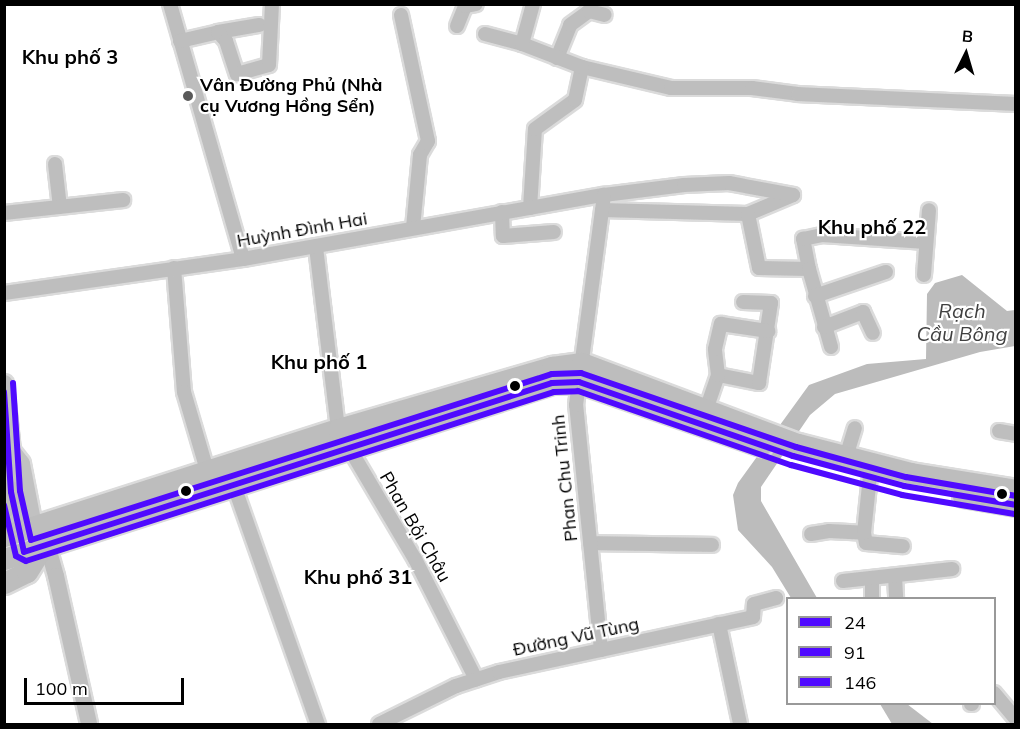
<!DOCTYPE html>
<meta charset="utf-8">
<style>
body{margin:0}
#map{position:relative;width:1020px;height:729px;overflow:hidden;background:#fff;font-family:Mulish,sans-serif}
div>[style]{position:absolute}
[style*='--x']{left:calc(var(--x)*1px);top:calc(var(--y)*1px);width:calc(var(--w)*1px);rotate:calc(var(--a)*1deg)}
.water>*{inset:0;background:#bcbcbc}
.roads{filter:drop-shadow(2px 0 #dbdbdb) drop-shadow(-2px 0 #dbdbdb) drop-shadow(0 2px #dbdbdb) drop-shadow(0 -2px #dbdbdb)}
.minor>*{height:14px;margin:-7px;padding:0 7px;transform-origin:7px;border-radius:7px;background:#bebebe}
.tertiary>*{height:16px;margin:-8px;padding:0 8px;transform-origin:8px;border-radius:8px;background:#bebebe}
.secondary>*{height:18px;margin:-9px;padding:0 9px;transform-origin:9px;border-radius:9px;background:#c1c1c1}
.primary>*{height:21px;margin:-10.5px;padding:0 10.5px;transform-origin:10.5px;border-radius:10.5px;background:#bdbdbd}
.bus-1>*{height:6px;margin:-3px;padding:0 3px;transform-origin:3px;border-radius:3px;background:#4f0aff}
.bus-2>*{height:6px;margin:-3px;padding:0 3px;transform-origin:3px;border-radius:3px;background:#4f0aff}
.bus-3>*{height:6px;margin:-3px;padding:0 3px;transform-origin:3px;border-radius:3px;background:#4f0aff}
.dots>*{width:16px;height:16px;translate:-50% -50%;box-sizing:border-box;border:3px solid #fff;border-radius:50%}
span{translate:-50% -50%;white-space:nowrap;text-align:center;line-height:1.15;-webkit-text-stroke:4.5px #fff;paint-order:stroke}
.poi-label{font-size:18px;color:#000;font-weight:700}
.left{translate:0 -50%;text-align:left}
.street-label{font-size:18px;color:#000}
.neighbourhood-label{font-size:20px;color:#000;font-weight:700}
.water-label{font-size:20px;color:#404040;font-style:italic}
.frame{position:absolute;inset:0;border:6px solid #000;pointer-events:none}
.legend{position:absolute;left:786px;top:597px;width:210px;height:108px;box-sizing:border-box;background:#fff;border:2px solid #999;margin:0;padding:8px 10px;list-style:none;font-size:18px;color:#000}
.legend li{display:flex;align-items:center;gap:12px;height:30px}
.legend b{width:30px;border:2px solid #999}
.north{position:absolute;left:936px;top:24px;width:60px;height:60px;-webkit-text-stroke:4px #fff;paint-order:stroke;rotate:5deg;font-size:16px;font-weight:700;line-height:24px;text-align:center;color:#000}
.north::after{content:'';display:block;margin:auto;width:21px;height:27px;background:#000;clip-path:polygon(50% 0,100% 100%,50% 72%,0 100%)}
.scale{position:absolute;left:24px;top:678px;width:160px;height:27px;box-sizing:border-box;border:3px solid #000;border-top:0;padding-left:8px;font-size:18px;line-height:21px;white-space:nowrap;color:#000;-webkit-text-stroke:4px #fff;paint-order:stroke}
</style>
<div id="map">
<div class="water">
<div style="clip-path:polygon(962px 275px,1007px 311px,1015px 310px,1015px 346px,980px 352px,835px 394px,810px 415px,761px 487px,761px 501px,817px 598px,791px 598px,772px 567px,738px 530px,733px 495px,738px 483px,809px 385px,867px 364px,926px 359px,927px 294px,935px 283px)"></div>
<div style="clip-path:polygon(880px 704px,907px 704px,933px 724px,892px 724px)"></div>
</div>
<div class="roads">
<div class="minor">
<div style="--x:170;--y:4;--w:265;--a:74"></div>
<div style="--x:401;--y:15;--w:129;--a:77.9"></div>
<div style="--x:428;--y:141;--w:16;--a:120"></div>
<div style="--x:420;--y:155;--w:73;--a:95.5"></div>
<div style="--x:457;--y:26;--w:22;--a:-68"></div>
<div style="--x:465;--y:6;--w:11;--a:-10"></div>
<div style="--x:218;--y:32;--w:42;--a:-9.7"></div>
<div style="--x:485;--y:34;--w:38;--a:15"></div>
<div style="--x:180;--y:41;--w:39;--a:-13"></div>
<div style="--x:218;--y:32;--w:12;--a:48"></div>
<div style="--x:226;--y:41;--w:35;--a:72"></div>
<div style="--x:237;--y:74;--w:33;--a:-16"></div>
<div style="--x:269;--y:65;--w:61;--a:-87.2"></div>
<div style="--x:557;--y:58;--w:35;--a:-68"></div>
<div style="--x:570;--y:25;--w:24;--a:-36"></div>
<div style="--x:589;--y:11;--w:16;--a:14"></div>
<div style="--x:582;--y:67;--w:91;--a:13.3"></div>
<div style="--x:671;--y:88;--w:81;--a:0"></div>
<div style="--x:752;--y:88;--w:46;--a:7.4"></div>
<div style="--x:798;--y:94;--w:218;--a:2.6"></div>
<div style="--x:55;--y:164;--w:43;--a:83.4"></div>
<div style="--x:530;--y:208;--w:79;--a:-86.4"></div>
<div style="--x:535;--y:129;--w:49;--a:-35.9"></div>
<div style="--x:575;--y:100;--w:34;--a:-78"></div>
<div style="--x:582;--y:67;--w:64;--a:-159"></div>
<div style="--x:522;--y:44;--w:41;--a:-74.6"></div>
<div style="--x:602;--y:210;--w:146;--a:1.6"></div>
<div style="--x:748;--y:214;--w:49;--a:-22.9"></div>
<div style="--x:502;--y:212;--w:24;--a:88"></div>
<div style="--x:503;--y:236;--w:51;--a:-4.5"></div>
<div style="--x:4;--y:213;--w:120;--a:-6.2"></div>
<div style="--x:748;--y:214;--w:55;--a:78.5"></div>
<div style="--x:759;--y:268;--w:50;--a:1.1"></div>
<div style="--x:809;--y:269;--w:31;--a:-101"></div>
<div style="--x:803;--y:239;--w:19;--a:-12"></div>
<div style="--x:822;--y:235;--w:104;--a:3.9"></div>
<div style="--x:316;--y:247;--w:183;--a:83.1"></div>
<div style="--x:338;--y:429;--w:151;--a:59.4"></div>
<div style="--x:415;--y:559;--w:135;--a:63.1"></div>
<div style="--x:174;--y:268;--w:124;--a:85.4"></div>
<div style="--x:184;--y:392;--w:81;--a:73.6"></div>
<div style="--x:809;--y:269;--w:81;--a:74.2"></div>
<div style="--x:924;--y:275;--w:65;--a:-85.6"></div>
<div style="--x:4;--y:293;--w:241;--a:-8.1"></div>
<div style="--x:243;--y:259;--w:367;--a:-10.1"></div>
<div style="--x:604;--y:195;--w:81;--a:-7.1"></div>
<div style="--x:684;--y:185;--w:45;--a:-2.5"></div>
<div style="--x:729;--y:183;--w:65;--a:10.6"></div>
<div style="--x:815;--y:296;--w:75;--a:-18.7"></div>
<div style="--x:824;--y:327;--w:42;--a:-21"></div>
<div style="--x:863;--y:312;--w:23;--a:65"></div>
<div style="--x:718;--y:375;--w:42;--a:11"></div>
<div style="--x:759;--y:383;--w:81;--a:-81.5"></div>
<div style="--x:771;--y:303;--w:28;--a:-178"></div>
<div style="--x:706;--y:410;--w:37;--a:-71"></div>
<div style="--x:718;--y:375;--w:26;--a:-97"></div>
<div style="--x:715;--y:349;--w:26;--a:-77"></div>
<div style="--x:721;--y:324;--w:48;--a:8.5"></div>
<div style="--x:999;--y:431;--w:17;--a:10"></div>
<div style="--x:846;--y:457;--w:30;--a:-73"></div>
<div style="--x:233;--y:483;--w:256;--a:70.6"></div>
<div style="--x:864;--y:533;--w:10;--a:79"></div>
<div style="--x:866;--y:543;--w:37;--a:5"></div>
<div style="--x:811;--y:534;--w:18;--a:-9"></div>
<div style="--x:829;--y:531;--w:35;--a:3"></div>
<div style="--x:864;--y:533;--w:57;--a:-84"></div>
<div style="--x:590;--y:543;--w:122;--a:0.9"></div>
<div style="--x:895;--y:576;--w:22;--a:87"></div>
<div style="--x:872;--y:578;--w:20;--a:90"></div>
<div style="--x:843;--y:581;--w:110;--a:-6.3"></div>
<div style="--x:719;--y:624;--w:102;--a:78.1"></div>
<div style="--x:601;--y:650;--w:246;--a:-95.8"></div>
<div style="--x:576;--y:405;--w:212;--a:-82.4"></div>
<div style="--x:994;--y:693;--w:34;--a:50"></div>
<div style="--x:971;--y:704;--w:1;--a:0"></div>
<div style="--x:379;--y:724;--w:86;--a:-26.3"></div>
<div style="--x:456;--y:686;--w:45;--a:-18"></div>
<div style="--x:499;--y:672;--w:260;--a:-12.2"></div>
<div style="--x:753;--y:617;--w:13;--a:-86"></div>
<div style="--x:754;--y:604;--w:23;--a:-15"></div>
</div>
<div class="tertiary">
<div style="--x:43;--y:546;--w:11;--a:52"></div>
<div style="--x:50;--y:555;--w:22;--a:74"></div>
<div style="--x:56;--y:576;--w:152;--a:77.4"></div>
</div>
<div class="secondary">
<div style="--x:4;--y:384;--w:67;--a:84"></div>
<div style="--x:11;--y:451;--w:16;--a:101"></div>
<div style="--x:8;--y:467;--w:65;--a:81.1"></div>
<div style="--x:11;--y:451;--w:16;--a:52"></div>
<div style="--x:21;--y:464;--w:63;--a:79"></div>
</div>
<div class="primary">
<div style="--x:963;--y:496;--w:54;--a:9.6"></div>
<div style="--x:4;--y:507;--w:17;--a:-65"></div>
<div style="--x:4;--y:536;--w:351;--a:-17.8"></div>
<div style="--x:338;--y:429;--w:223;--a:-16.2"></div>
<div style="--x:552;--y:367;--w:30;--a:-8"></div>
<div style="--x:582;--y:363;--w:231;--a:20.6"></div>
<div style="--x:798;--y:444;--w:117;--a:14.4"></div>
<div style="--x:911;--y:473;--w:106;--a:9.2"></div>
<div style="--x:4;--y:559;--w:576;--a:-17.81"></div>
<div style="--x:552;--y:383;--w:27;--a:-2"></div>
<div style="--x:579;--y:382;--w:193;--a:19.1"></div>
<div style="--x:4;--y:583;--w:25;--a:-26"></div>
<div style="--x:27;--y:572;--w:31;--a:-58"></div>
</div>
</div>
<div class="bus-1">
<div style="--x:4;--y:392;--w:100;--a:86"></div>
<div style="--x:11;--y:492;--w:61;--a:77.8"></div>
<div style="--x:24;--y:552;--w:554;--a:-17.75"></div>
<div style="--x:552;--y:383;--w:27;--a:-2"></div>
<div style="--x:579;--y:382;--w:226;--a:19.1"></div>
<div style="--x:793;--y:456;--w:115;--a:15.1"></div>
<div style="--x:904;--y:486;--w:114;--a:9.6"></div>
</div>
<div class="bus-2">
<div style="--x:4;--y:505;--w:52;--a:76.8"></div>
<div style="--x:16;--y:556;--w:11;--a:27"></div>
<div style="--x:26;--y:561;--w:554;--a:-17.75"></div>
<div style="--x:554;--y:392;--w:24;--a:-2"></div>
<div style="--x:578;--y:391;--w:225;--a:19.2"></div>
<div style="--x:791;--y:465;--w:115;--a:15.1"></div>
<div style="--x:902;--y:495;--w:114;--a:9.6"></div>
</div>
<div class="bus-3">
<div style="--x:13;--y:383;--w:108;--a:86.3"></div>
<div style="--x:20;--y:491;--w:50;--a:77.3"></div>
<div style="--x:31;--y:540;--w:547;--a:-17.67"></div>
<div style="--x:552;--y:374;--w:29;--a:-2"></div>
<div style="--x:581;--y:373;--w:227;--a:19"></div>
<div style="--x:796;--y:447;--w:114;--a:15.3"></div>
<div style="--x:906;--y:477;--w:112;--a:9.8"></div>
</div>
<div class="dots">
<div style="left:188px;top:96px;background:#595959"></div>
<div style="left:515px;top:386px;background:#000"></div>
<div style="left:186px;top:491px;background:#000"></div>
<div style="left:1002px;top:494px;background:#000"></div>
</div>
<div class="poi-label">
<span class="left" style="left:200px;top:96px">Vân Đường Phủ (Nhà<br>cụ Vương Hồng Sển)</span>
</div>
<div class="street-label">
<span style="left:302px;top:230px;rotate:-10deg">Huỳnh Đình Hai</span>
<span style="left:565px;top:478px;rotate:-96deg">Phan Chu Trinh</span>
<span style="left:415px;top:527px;rotate:60deg">Phan Bội Châu</span>
<span style="left:576px;top:637px;rotate:-12deg">Đường Vũ Tùng</span>
</div>
<div class="neighbourhood-label">
<span style="left:70px;top:56px">Khu phố 3</span>
<span style="left:872px;top:226px">Khu phố 22</span>
<span style="left:319px;top:361px">Khu phố 1</span>
<span style="left:358px;top:576px">Khu phố 31</span>
</div>
<div class="water-label">
<span style="left:962px;top:322px">Rạch<br>Cầu Bông</span>
</div>
<div class="frame"></div>
<ul class="legend">
<li><b style="height:8px;background:#4f0aff"></b>24</li>
<li><b style="height:8px;background:#4f0aff"></b>91</li>
<li><b style="height:8px;background:#4f0aff"></b>146</li>
</ul>
<div class="north">B</div>
<div class="scale">100 m</div>
</div>
